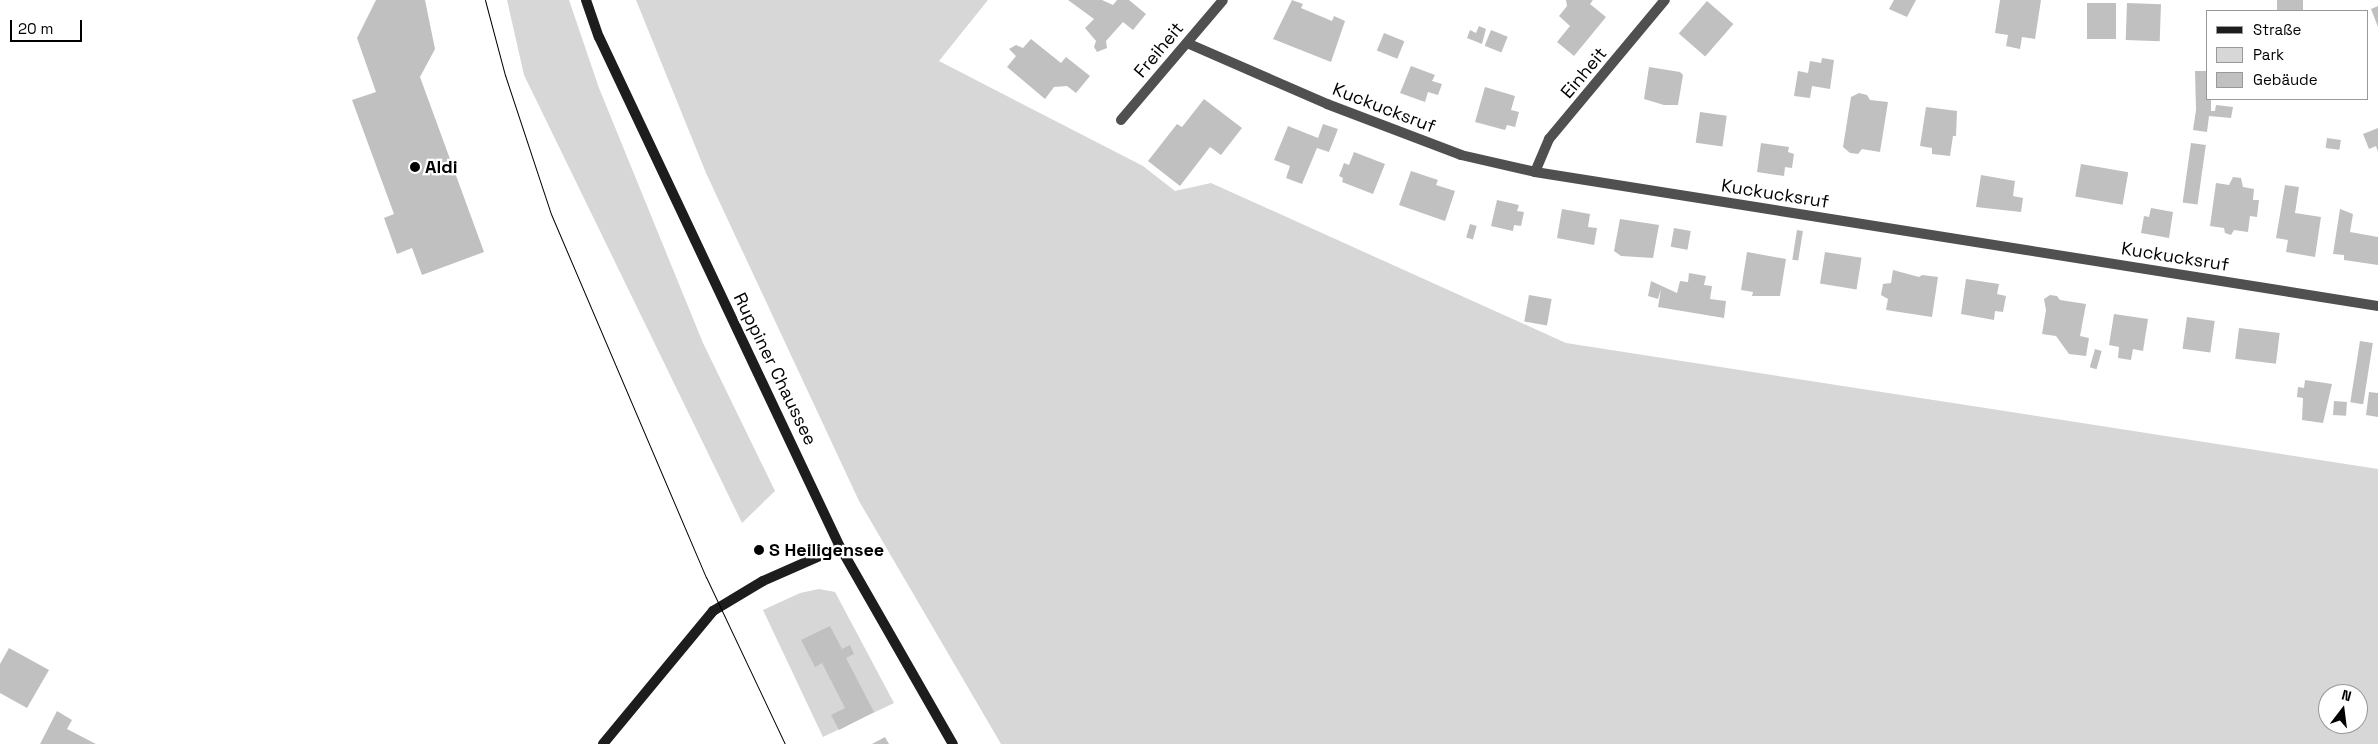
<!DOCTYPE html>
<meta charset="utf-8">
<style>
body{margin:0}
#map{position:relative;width:2378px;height:744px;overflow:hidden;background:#fff;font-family:"Space Grotesk",sans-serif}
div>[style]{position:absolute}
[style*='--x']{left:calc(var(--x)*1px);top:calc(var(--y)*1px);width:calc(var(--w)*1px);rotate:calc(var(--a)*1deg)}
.green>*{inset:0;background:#d7d7d7}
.building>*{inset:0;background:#c0c0c0;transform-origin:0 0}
.street>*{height:10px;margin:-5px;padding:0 5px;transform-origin:5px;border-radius:5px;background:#505050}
.secondary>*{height:10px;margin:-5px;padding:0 5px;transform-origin:5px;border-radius:5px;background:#1d1d1d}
.tram>*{height:1px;margin:-0.5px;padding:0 0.5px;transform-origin:0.5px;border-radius:0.5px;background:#000}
.dots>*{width:14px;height:14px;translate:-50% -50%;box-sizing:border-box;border:2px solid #fff;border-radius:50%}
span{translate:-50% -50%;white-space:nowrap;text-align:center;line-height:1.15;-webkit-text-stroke:4.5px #fff;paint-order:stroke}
.street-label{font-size:18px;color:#000}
.poi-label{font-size:18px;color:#000;font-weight:700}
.left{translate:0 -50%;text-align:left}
.legend{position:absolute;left:2206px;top:10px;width:162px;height:90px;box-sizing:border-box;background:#fff;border:1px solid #999;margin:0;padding:6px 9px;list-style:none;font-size:15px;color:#000}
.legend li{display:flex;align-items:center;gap:10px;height:25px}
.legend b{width:25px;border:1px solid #999}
.north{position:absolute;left:2318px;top:684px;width:50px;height:50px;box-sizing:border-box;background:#fff;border:1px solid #999;border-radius:50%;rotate:15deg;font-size:14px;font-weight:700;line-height:20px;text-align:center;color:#000}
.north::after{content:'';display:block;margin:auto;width:18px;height:22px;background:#000;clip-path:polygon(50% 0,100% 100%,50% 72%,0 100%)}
.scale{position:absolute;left:10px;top:20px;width:72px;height:22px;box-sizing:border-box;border:2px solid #000;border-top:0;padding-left:6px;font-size:15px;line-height:18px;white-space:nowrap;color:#000;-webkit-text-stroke:4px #fff;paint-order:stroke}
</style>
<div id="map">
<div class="green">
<div style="clip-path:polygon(507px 0,569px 0,599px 88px,703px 343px,775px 491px,742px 523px,524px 75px)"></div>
<div style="clip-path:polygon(evenodd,636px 0,988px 0,939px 61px,1143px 166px,1175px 191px,1211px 183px,1566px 343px,2378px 469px,2378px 744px,1001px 744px,859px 501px,706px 173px,636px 0,2328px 694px,2358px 694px,2358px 724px,2328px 724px,2328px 694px)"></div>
<div style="clip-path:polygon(819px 589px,835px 592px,894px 703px,823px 737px,763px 610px,800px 593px)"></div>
</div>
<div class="building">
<div style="clip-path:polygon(376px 0,425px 0,435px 49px,420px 77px,484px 252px,422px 275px,412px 248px,397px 254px,384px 218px,394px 214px,352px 100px,376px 92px,357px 38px)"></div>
<div style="clip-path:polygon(1068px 0,1102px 0,1113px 5px,1117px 0,1129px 0,1146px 14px,1133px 30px,1123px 22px,1106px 41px,1107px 48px,1097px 52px,1094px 47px,1096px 41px,1085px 28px,1094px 19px)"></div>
<div style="clip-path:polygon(1292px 0,1303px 4px,1301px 8px,1332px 21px,1334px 16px,1345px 21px,1331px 62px,1273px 39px)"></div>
<div style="clip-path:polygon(1566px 0,1593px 0,1590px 4px,1606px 17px,1574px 56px,1557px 42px,1570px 26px,1559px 16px,1567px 6px)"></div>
<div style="clip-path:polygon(1894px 0,1916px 0,1907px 17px,1889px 9px)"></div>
<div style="clip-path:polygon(2000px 0,2041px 0,2035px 39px,2022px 37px,2020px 49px,2006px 46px,2008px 35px,1995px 33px)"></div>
<div style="left:2277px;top:0;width:26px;height:11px"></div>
<div style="left:1707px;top:1px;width:35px;height:43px;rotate:41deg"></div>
<div style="left:2087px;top:3px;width:29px;height:36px"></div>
<div style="left:2127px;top:3px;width:34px;height:37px;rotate:2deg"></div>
<div style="clip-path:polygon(2378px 6px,2378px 27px,2371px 9px)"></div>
<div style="clip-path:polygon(1479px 26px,1486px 29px,1482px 44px,1467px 38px,1470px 30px,1476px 33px)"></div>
<div style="left:1491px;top:30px;width:18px;height:17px;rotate:22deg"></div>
<div style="left:1384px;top:33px;width:22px;height:19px;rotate:22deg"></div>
<div style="clip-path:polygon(1031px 39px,1061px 63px,1066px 57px,1090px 76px,1076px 93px,1067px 86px,1054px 87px,1045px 99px,1007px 67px,1016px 56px,1009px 49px,1016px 45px,1023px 48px)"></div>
<div style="clip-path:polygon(1822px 58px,1834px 60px,1830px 89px,1812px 86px,1810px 98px,1794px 96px,1798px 71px,1808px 73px,1810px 61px,1821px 63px)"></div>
<div style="clip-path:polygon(1411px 66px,1435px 75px,1432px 81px,1442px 84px,1438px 95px,1428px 92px,1425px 102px,1400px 93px)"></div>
<div style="clip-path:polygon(1649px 67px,1680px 72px,1683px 75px,1678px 105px,1664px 105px,1644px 99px)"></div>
<div style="clip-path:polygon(2195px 71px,2207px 71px,2207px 99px,2211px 99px,2211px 111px,2215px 111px,2216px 105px,2233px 107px,2231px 118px,2209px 116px,2207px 132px,2193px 130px,2196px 110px)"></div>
<div style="clip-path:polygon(1485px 87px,1515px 96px,1511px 110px,1519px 112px,1515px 127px,1507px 125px,1505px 130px,1475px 122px)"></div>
<div style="clip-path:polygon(1859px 93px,1867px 95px,1870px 100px,1888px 102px,1880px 152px,1862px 149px,1858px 154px,1850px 153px,1843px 147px,1851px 97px)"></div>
<div style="clip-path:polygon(1204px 99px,1242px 128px,1221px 155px,1210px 147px,1180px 186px,1148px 161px,1177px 124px,1182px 127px)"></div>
<div style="clip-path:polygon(1926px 107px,1957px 111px,1956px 136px,1953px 136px,1950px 156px,1932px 154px,1932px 148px,1920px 146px)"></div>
<div style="left:1700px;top:112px;width:27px;height:31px;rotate:8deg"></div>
<div style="clip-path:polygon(1323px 124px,1338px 129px,1329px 152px,1317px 148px,1302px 184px,1286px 178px,1290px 166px,1274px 160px,1288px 126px,1318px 138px)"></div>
<div style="clip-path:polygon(2378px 128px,2378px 152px,2376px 146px,2369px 149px,2363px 134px)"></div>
<div style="left:2327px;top:138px;width:14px;height:10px;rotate:8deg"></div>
<div style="clip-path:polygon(1761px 143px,1789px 147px,1788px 152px,1794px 154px,1792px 168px,1785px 167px,1784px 176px,1757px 172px)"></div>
<div style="left:2191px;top:143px;width:15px;height:60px;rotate:8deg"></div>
<div style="clip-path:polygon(1354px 152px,1385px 164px,1373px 194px,1342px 182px,1343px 178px,1339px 176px,1344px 163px,1349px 165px)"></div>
<div style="left:2081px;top:164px;width:48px;height:33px;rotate:10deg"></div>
<div style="clip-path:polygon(1411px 171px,1438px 180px,1436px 185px,1455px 191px,1445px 221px,1399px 205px)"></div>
<div style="clip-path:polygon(1981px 175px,2015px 181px,2013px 196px,2023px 198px,2021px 212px,1976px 207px)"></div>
<div style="clip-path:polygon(2233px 177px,2241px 178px,2243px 187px,2254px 189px,2253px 200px,2259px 200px,2257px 217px,2250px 216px,2248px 232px,2234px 230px,2231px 235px,2225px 233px,2224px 228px,2210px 226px,2216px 183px,2229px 185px)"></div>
<div style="clip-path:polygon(2285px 185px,2299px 187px,2295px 213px,2321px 217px,2315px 257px,2286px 252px,2288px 240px,2276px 238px)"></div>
<div style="clip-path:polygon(1497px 200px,1519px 205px,1517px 211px,1524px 212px,1521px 226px,1514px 225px,1513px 231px,1491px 226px)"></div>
<div style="clip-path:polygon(2151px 208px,2173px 212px,2169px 238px,2141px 233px,2144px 216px,2149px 217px)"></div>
<div style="clip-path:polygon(1562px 209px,1590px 214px,1588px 227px,1597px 228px,1594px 245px,1557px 238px)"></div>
<div style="clip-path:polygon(2340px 209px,2353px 214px,2350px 232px,2378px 237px,2378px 265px,2344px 260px,2344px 255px,2333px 254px)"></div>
<div style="clip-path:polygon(1620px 219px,1659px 225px,1653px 258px,1621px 256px,1614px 251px)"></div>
<div style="left:1470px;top:224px;width:7px;height:14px;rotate:16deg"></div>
<div style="left:1674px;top:228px;width:17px;height:19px;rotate:10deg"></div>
<div style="left:1797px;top:230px;width:6px;height:30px;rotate:9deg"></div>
<div style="clip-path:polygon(1747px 252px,1786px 259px,1780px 296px,1752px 296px,1753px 292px,1741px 290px)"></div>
<div style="left:1825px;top:252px;width:37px;height:32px;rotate:9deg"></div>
<div style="clip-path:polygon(1893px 270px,1919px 277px,1922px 275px,1938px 277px,1932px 317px,1886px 310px,1888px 299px,1881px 295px,1883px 284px,1891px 283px)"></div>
<div style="clip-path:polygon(1689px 273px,1706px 276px,1704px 285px,1712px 286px,1710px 299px,1726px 301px,1724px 318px,1658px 307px,1661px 289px,1658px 299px,1648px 296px,1651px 281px,1677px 293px,1680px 281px,1688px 282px)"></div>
<div style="clip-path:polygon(1966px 279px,1999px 284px,1997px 294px,2006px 296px,2003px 312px,1995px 311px,1994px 320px,1961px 314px)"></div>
<div style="left:1529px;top:295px;width:23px;height:27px;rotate:10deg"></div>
<div style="clip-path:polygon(2050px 295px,2057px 296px,2060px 300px,2086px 304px,2080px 336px,2089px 338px,2086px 356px,2069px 354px,2056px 336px,2042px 334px,2046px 310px,2044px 299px)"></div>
<div style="clip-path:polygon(2114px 314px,2148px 319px,2143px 351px,2133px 349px,2131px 360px,2118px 358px,2119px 347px,2109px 345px)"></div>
<div style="left:2187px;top:317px;width:28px;height:32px;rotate:8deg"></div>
<div style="left:2239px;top:328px;width:41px;height:31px;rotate:7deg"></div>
<div style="left:2360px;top:341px;width:13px;height:62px;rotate:9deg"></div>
<div style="left:2095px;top:349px;width:7px;height:19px;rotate:16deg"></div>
<div style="clip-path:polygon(2305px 380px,2332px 384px,2323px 423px,2302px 420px,2303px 398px,2297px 397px,2298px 387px,2304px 388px)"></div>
<div style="clip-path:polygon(2369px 392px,2378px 393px,2378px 417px,2366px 415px)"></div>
<div style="left:2334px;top:401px;width:13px;height:14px;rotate:4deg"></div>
<div style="clip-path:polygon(830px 626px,842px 649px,850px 645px,854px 654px,846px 658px,874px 712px,839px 730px,831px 715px,845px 708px,822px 663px,815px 667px,801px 640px)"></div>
<div style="clip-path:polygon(9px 648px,49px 670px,27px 708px,0 693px,0 664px)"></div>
<div style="clip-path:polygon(57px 711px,72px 720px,67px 729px,96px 744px,40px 744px)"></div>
<div style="clip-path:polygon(885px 737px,889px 744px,872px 744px)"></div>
</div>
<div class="street">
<div style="--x:1187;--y:43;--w:153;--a:23.5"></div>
<div style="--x:1327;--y:104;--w:143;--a:20.8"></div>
<div style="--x:1461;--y:155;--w:76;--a:12.9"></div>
<div style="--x:1535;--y:172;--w:854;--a:9.03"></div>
<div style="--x:1121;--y:120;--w:157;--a:-49.6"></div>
<div style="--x:1535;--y:172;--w:36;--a:-67"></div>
<div style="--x:1549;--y:139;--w:181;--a:-50.2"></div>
</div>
<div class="secondary">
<div style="--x:586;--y:0;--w:39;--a:71"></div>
<div style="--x:599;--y:37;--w:564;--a:64.71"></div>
<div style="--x:840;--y:547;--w:227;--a:60.2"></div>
<div style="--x:603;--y:744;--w:173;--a:-50.4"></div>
<div style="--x:713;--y:611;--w:58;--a:-31"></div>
<div style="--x:763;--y:581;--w:84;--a:-23.8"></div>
</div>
<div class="tram">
<div style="--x:485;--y:0;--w:78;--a:75.1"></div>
<div style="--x:505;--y:75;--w:146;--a:71.7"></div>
<div style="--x:551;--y:214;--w:395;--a:66.9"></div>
<div style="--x:706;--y:577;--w:185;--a:64.7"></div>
</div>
<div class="dots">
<div style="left:415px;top:167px;background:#000"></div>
<div style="left:759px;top:550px;background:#000"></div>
</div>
<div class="street-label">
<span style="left:1159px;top:50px;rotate:-50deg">Freiheit</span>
<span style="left:1584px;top:73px;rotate:-50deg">Einheit</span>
<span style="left:1384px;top:108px;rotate:21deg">Kuckucksruf</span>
<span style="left:1775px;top:194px;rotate:9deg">Kuckucksruf</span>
<span style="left:2175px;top:257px;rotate:9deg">Kuckucksruf</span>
<span style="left:775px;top:369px;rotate:64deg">Ruppiner Chaussee</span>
</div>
<div class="poi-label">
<span class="left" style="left:425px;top:167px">Aldi</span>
<span class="left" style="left:769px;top:550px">S Heiligensee</span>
</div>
<ul class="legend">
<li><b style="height:6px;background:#1d1d1d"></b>Straße</li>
<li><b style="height:14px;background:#d7d7d7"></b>Park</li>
<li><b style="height:14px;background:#c0c0c0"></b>Gebäude</li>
</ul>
<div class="north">N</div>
<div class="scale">20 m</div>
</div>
